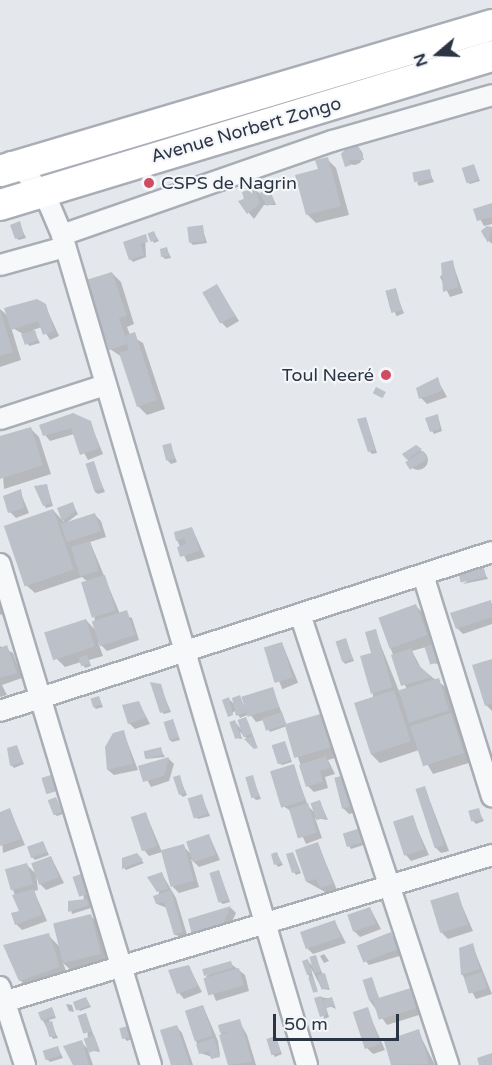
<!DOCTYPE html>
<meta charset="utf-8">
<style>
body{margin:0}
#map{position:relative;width:492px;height:1065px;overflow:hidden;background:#e4e7ec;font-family:"Varela Round",sans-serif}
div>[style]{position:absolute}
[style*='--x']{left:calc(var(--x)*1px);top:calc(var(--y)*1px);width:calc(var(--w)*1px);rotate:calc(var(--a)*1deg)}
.shadow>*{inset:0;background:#0003;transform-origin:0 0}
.round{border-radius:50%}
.building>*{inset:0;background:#bbc0c9;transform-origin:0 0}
.roads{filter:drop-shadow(2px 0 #a9aeb6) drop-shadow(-2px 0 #a9aeb6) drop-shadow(0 2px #a9aeb6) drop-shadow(0 -2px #a9aeb6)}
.street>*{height:20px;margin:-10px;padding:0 10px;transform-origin:10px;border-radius:10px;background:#f7f8fa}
.primary>*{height:30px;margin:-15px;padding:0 15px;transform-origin:15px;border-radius:15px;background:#fff}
.dots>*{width:16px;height:16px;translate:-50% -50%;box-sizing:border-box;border:3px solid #f4f6f9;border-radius:50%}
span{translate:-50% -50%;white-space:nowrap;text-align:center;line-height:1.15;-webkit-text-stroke:4.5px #f4f6f9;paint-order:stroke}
.street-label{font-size:18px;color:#2b3544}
.poi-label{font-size:18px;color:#2b3544}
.left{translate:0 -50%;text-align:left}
.right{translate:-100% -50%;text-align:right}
.north{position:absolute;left:408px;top:24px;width:60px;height:60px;-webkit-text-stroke:4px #f4f6f9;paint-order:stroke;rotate:251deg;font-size:16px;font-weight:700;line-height:24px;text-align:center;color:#2b3544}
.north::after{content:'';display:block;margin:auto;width:21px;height:27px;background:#2b3544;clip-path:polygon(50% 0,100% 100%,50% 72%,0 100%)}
.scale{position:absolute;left:273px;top:1014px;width:126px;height:27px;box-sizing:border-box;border:3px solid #2b3544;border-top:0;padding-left:8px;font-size:18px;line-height:21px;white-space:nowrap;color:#2b3544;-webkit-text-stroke:4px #f4f6f9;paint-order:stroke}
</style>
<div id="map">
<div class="shadow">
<div class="round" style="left:345px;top:147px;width:18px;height:18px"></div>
<div style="clip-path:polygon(327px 159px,336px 168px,349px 215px,316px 223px,307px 214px)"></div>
<div style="clip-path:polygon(474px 166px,480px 181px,470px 184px,467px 182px)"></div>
<div style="clip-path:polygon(429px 171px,434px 182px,419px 186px,417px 183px)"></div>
<div style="clip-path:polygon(255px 189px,260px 194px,270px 191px,276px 205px,264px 205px,254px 219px,240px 202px)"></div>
<div style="clip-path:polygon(492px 205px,492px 224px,484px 226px,475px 210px)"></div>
<div style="clip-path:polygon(19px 223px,26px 238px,19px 240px,16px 238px)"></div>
<div style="clip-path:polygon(202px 227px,207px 243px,193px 245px,190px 242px)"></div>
<div style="clip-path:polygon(488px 228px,492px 228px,492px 244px,483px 235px)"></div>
<div style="clip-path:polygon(154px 233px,159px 241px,154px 243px,152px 240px)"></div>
<div style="clip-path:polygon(145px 236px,146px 257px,133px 262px,130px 259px)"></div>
<div style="clip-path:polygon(167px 249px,171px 258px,165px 259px,163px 257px)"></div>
<div style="clip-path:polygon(452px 261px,463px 293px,450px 297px,440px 277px)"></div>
<div style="clip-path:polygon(112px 273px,121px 282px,134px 324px,127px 327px,130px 335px,143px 343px,165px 409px,147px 415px,138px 406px,122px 357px,110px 349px)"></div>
<div style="clip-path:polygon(217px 286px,239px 321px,227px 328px,221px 322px)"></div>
<div style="left:395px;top:290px;width:25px;height:8px;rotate:69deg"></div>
<div style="clip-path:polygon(45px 305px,59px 336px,50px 340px,42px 327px,33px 330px,40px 343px,29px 346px,23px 334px,11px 327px,21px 360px,0 367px,0 309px,9px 317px)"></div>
<div style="clip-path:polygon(437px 379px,447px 397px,427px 404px,421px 398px)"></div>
<div style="clip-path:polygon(438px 416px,442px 431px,434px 434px,432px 431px)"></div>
<div style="clip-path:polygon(366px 418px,377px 453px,372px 454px,370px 452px)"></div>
<div style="clip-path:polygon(90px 422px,103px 454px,88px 460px,74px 434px,50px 441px,45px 435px)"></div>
<div style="clip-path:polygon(30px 428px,39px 437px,51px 474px,4px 489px,0 438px)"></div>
<div style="clip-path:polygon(170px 445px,177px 462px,171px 464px,168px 461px)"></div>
<div class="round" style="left:408px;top:450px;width:20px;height:20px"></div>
<div style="clip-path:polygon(93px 463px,105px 492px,98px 494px,95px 492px)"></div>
<div style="clip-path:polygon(47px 486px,53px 506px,46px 508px,44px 505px)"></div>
<div style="clip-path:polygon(20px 491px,29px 513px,16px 518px,10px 512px)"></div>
<div style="clip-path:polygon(72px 503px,78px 514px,65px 524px,95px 515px,101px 521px,106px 537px,90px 542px,120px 614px,132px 618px,139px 640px,107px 651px,98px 642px,103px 656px,89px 660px,91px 666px,85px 668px,81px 662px,65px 667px,56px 658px,86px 620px,97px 632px,88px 582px,82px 577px,35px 593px,26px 585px,6px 526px,53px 510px,64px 522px,59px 508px)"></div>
<div style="clip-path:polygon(192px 528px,205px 557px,187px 562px,177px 540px)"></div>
<div style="clip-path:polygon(483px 570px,488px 579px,463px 584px)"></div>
<div style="clip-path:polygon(0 583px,10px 611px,0 615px)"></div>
<div style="clip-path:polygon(492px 603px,492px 624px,463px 634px,457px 628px)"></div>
<div style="clip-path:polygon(416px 606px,425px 615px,439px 664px,431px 663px,426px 647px,412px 651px,422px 670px,447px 688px,472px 762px,433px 774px,419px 750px,380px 763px,371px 754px,375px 631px,403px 701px,407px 690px,390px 647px)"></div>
<div style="clip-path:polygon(345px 639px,354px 661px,345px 664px,343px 661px)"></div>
<div style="left:282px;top:643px;width:43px;height:17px;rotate:68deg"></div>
<div style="clip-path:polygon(0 646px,13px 653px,22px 678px,2px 685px,7px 695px,0 697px)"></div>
<div style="clip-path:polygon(492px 661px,492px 711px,486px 705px)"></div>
<div style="clip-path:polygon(160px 686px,171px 712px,164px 714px,162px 712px)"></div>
<div style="clip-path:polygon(272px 688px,287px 726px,324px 715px,342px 756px,328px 760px,335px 774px,325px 777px,328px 788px,314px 792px,308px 786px,287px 726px,270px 732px,264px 720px,256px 722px,250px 714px,240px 718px,236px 710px,229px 716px,229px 699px,235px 705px,239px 697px,245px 707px)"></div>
<div style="clip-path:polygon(99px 698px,103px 707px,96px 709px,94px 707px)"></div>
<div style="clip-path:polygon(139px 703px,150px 724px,135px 729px,129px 723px)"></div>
<div style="clip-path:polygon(246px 719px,248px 722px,258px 749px,240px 732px,242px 739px,236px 738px,235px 722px,241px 729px)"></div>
<div style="clip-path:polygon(172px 720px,180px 740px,172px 742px,170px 740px)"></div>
<div style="clip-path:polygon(123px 731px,138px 770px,114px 775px,108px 770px)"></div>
<div style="clip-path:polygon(285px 743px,292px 762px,282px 765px,279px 763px)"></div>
<div style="clip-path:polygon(16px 746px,24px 764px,14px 768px,11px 765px)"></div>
<div style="clip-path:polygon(160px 749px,165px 757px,146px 759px)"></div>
<div style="clip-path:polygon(169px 759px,174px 764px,169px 781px,151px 787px,140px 767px)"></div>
<div style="clip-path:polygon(293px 765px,308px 806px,315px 813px,320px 802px,328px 820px,315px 818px,322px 838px,306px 844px,291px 811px,283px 806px)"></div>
<div style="clip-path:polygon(179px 777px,187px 795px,183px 797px,180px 794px)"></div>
<div style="clip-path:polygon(252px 777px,261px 799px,256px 800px,254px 798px)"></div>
<div style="clip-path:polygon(350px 782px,358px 812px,349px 814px,343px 808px)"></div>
<div style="clip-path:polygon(425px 788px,449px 851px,441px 853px,435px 847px)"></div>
<div style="clip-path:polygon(201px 795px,210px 816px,198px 819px,196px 817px)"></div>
<div style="clip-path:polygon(56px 798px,63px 814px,57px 816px,54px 814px)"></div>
<div style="clip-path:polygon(10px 810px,25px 845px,3px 853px,0 813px)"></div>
<div style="clip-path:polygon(478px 810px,484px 821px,476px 824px,473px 821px)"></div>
<div style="clip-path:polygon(146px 814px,162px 852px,149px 856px,144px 850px)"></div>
<div style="clip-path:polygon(412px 817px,429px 855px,411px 861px,406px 855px)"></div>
<div style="clip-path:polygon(361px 830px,367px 844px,351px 849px,349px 846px)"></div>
<div style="clip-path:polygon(209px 835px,220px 860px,199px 867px,191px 859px,199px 887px,179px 893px,173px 887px,183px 846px,191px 854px)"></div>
<div style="clip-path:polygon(43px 842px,49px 855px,35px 860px,32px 857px)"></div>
<div style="clip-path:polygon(318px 844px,337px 890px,327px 893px,307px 882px)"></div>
<div style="clip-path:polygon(293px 853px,301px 873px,296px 875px,294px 872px)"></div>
<div style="clip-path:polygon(277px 854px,283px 865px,278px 867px,276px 864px)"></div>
<div style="clip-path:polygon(136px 855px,144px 863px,126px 870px,124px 868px)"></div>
<div style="clip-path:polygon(51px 857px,64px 883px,46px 890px,40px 884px)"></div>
<div style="clip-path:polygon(27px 865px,36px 874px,38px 890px,34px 891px,47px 921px,22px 930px,16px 924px,21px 912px,13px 890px)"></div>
<div style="clip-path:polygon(219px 871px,230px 902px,223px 904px,220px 902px)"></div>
<div style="clip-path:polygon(162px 874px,176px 898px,188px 938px,175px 935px,167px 908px,157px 904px)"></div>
<div style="clip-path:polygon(81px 876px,91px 908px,72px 914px,69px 902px,84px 901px)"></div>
<div style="clip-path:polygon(457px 894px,473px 931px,448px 939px,442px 933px)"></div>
<div style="clip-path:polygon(231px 908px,236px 913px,227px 932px,200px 940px,194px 934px,190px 920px)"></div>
<div style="clip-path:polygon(370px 908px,381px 929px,360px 937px,354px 931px)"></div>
<div style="clip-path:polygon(91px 916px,100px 925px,108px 963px,75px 974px,63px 963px,68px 976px,29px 989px,20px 980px,48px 935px,61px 948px)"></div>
<div style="clip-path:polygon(335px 922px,346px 943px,313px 954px,307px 948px)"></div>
<div style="clip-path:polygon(391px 934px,403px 955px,369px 965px,364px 959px)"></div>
<div style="clip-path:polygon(472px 944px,492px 994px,476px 999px,462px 974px)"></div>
<div style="clip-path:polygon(324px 954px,329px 961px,324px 963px,320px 956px)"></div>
<div style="clip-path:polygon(315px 957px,330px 990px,322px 989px,311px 968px,317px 994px,308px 974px,308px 961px,314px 968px)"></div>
<div style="clip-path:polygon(230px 963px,245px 975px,249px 991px,216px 1001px,206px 976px)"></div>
<div style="clip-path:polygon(189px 967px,202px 992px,184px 999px,179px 993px)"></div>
<div style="clip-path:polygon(371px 979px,380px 1000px,411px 990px,422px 1014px,387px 1025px,370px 1001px)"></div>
<div style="clip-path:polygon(321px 997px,332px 999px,336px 1009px,325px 1004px,329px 1017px,324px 1019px)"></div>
<div style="clip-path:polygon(86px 998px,91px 1007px,80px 1011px,77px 1008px)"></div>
<div style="clip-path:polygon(66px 1004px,72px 1005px,74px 1012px,69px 1011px)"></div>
<div style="clip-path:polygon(203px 1006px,218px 1041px,220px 1055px,212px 1057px,200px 1053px,186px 1011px)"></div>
<div style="clip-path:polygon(52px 1009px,56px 1018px,49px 1020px,58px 1038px,53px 1039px,42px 1019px)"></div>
<div style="clip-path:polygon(367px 1009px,385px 1050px,373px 1054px,367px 1048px)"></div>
<div style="clip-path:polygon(86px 1015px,100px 1052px,88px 1050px,93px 1065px,74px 1065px,81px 1042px,89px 1050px)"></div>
<div style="clip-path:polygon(239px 1021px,247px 1035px,256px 1065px,229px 1065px,221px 1033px)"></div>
<div style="clip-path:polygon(177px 1027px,182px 1033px,193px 1065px,173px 1065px)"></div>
<div style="clip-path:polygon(127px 1028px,132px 1039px,127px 1041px,124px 1038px)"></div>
<div style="clip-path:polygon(418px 1031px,435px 1065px,393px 1065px,386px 1042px)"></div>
<div style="clip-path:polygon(275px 1038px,282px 1054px,275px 1057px,273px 1054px)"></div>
<div style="clip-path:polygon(58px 1048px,63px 1058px,50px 1062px,47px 1059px)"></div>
</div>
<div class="building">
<div style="clip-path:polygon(351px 143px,359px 147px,364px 160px,349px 160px,351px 165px,345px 167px,341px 154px)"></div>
<div style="clip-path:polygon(328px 157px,341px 206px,306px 215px,295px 175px,318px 169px,315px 160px)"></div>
<div style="left:474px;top:164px;width:16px;height:13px;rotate:72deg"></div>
<div style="left:430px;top:169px;width:10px;height:18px;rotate:79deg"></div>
<div style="clip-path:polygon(255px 188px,260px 204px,247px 214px,238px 201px,244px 199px,242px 192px)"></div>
<div style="clip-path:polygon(270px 189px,274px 203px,267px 206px,259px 193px)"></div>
<div style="clip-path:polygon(492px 203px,492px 217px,477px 221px,473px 209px)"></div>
<div style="clip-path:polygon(20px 221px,24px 235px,15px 239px,10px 225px)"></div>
<div style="left:203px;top:225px;width:16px;height:16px;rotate:83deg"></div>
<div style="clip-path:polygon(487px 226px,492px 227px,488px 243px,481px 231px)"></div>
<div style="left:154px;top:231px;width:9px;height:7px;rotate:69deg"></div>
<div style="clip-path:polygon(146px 234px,148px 242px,141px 244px,144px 255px,129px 260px,123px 242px)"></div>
<div style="clip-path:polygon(167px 247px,169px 256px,161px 257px,160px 249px)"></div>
<div style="clip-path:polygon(453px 260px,458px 287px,443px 292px,441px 263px)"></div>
<div style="clip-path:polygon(112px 272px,127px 316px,119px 318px,128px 344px,109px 350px,86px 280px)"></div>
<div style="left:217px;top:284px;width:36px;height:17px;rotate:60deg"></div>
<div style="left:396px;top:288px;width:23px;height:11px;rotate:75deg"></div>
<div style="clip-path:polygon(37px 299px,46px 304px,54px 331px,43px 335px,38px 321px,11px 330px,4px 308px)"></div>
<div style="clip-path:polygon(0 310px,13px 352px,0 356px)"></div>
<div style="clip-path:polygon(35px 330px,38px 340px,25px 345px,21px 334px)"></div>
<div style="clip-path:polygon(135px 332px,157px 400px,137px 407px,119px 353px,128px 350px,126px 335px)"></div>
<div style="clip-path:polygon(438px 377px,442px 391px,419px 399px,416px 388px)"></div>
<div style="left:376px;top:387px;width:11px;height:7px;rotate:27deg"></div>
<div style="clip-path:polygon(73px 413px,91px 421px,99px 448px,80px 455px,71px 428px,43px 436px,39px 425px)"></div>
<div style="clip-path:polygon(438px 414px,440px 429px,430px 432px,425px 418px)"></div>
<div style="clip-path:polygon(366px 417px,375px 450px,368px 452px,357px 419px)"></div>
<div style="clip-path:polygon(31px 427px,43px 465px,0 479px,0 436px)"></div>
<div style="left:171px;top:443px;width:16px;height:9px;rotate:76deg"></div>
<div style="clip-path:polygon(416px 445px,422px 449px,407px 460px,402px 454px)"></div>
<div style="left:423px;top:451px;width:9px;height:21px;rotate:58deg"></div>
<div style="left:94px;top:461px;width:29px;height:9px;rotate:72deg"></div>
<div style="clip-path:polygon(47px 484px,51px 503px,43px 506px,34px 486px)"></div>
<div style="clip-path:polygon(21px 489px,24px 508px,8px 513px,3px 496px)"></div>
<div style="clip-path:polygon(73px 502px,76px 511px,62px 521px,57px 508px)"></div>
<div style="left:53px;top:509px;width:64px;height:52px;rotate:71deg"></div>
<div style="left:95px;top:513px;width:19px;height:36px;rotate:72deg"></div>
<div style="clip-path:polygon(192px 527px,200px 551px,180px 557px,177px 547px,186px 544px,184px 538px,176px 541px,174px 532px)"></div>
<div style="left:90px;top:541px;width:31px;height:20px;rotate:73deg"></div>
<div style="left:484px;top:568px;width:9px;height:26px;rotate:77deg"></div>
<div style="left:105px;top:575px;width:37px;height:25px;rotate:73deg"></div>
<div style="clip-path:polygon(491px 600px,492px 617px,456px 629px,450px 613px)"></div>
<div style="left:416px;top:604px;width:33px;height:40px;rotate:70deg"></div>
<div style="left:127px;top:610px;width:26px;height:37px;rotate:72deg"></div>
<div style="left:86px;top:619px;width:29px;height:44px;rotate:72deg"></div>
<div style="clip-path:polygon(376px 629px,392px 687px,371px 694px,360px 656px,371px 653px,365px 632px)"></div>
<div style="left:346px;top:638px;width:22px;height:11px;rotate:72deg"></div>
<div style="left:282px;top:642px;width:37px;height:19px;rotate:73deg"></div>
<div style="left:432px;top:644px;width:19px;height:8px;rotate:72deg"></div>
<div style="clip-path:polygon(7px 645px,17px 673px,0 678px,0 648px)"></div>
<div style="clip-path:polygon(411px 648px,417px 664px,432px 677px,401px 686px,391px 655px)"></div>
<div style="left:87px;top:655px;width:9px;height:9px;rotate:72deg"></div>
<div style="clip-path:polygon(492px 659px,492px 703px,485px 706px,472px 665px)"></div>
<div style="left:439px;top:678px;width:34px;height:42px;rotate:73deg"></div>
<div style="clip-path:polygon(150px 682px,161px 684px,169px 710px,160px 713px)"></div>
<div style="left:273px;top:687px;width:21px;height:33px;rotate:73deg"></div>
<div style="left:394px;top:690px;width:54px;height:42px;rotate:72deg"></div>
<div style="clip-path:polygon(240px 695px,246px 712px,236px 716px,232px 698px)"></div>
<div style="left:99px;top:696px;width:9px;height:9px;rotate:72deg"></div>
<div style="clip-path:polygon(229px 697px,233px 715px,228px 717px,222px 700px)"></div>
<div style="clip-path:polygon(139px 701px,146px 718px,128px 724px,122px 705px)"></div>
<div style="left:282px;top:712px;width:13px;height:21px;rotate:72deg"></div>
<div style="left:324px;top:713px;width:35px;height:41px;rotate:74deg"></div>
<div style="left:451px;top:713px;width:42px;height:43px;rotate:72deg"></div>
<div style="left:246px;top:717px;width:18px;height:9px;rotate:71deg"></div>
<div style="left:173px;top:719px;width:19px;height:10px;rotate:72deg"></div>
<div style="left:235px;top:720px;width:18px;height:6px;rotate:71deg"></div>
<div style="clip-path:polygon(124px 730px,133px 764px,107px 770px,105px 747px,113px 733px)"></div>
<div style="clip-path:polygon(253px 736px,257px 748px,254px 749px,244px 739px)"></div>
<div style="left:285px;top:741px;width:20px;height:14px;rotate:72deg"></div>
<div style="clip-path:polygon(17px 745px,23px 762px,10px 766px,7px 748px)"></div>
<div style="left:161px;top:747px;width:8px;height:18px;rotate:76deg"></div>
<div style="clip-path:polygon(326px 756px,330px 768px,320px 771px,323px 782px,306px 787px,299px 765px)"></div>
<div style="clip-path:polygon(169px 757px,164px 776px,143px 782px,138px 766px)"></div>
<div style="left:294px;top:764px;width:38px;height:25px;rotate:73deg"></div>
<div style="left:51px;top:775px;width:17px;height:10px;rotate:73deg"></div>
<div style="clip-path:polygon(180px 775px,185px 793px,179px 795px,173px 777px)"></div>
<div style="left:253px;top:775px;width:22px;height:8px;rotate:74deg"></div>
<div style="left:345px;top:775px;width:32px;height:11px;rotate:76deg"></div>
<div style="left:425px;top:786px;width:62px;height:10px;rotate:72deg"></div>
<div style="left:202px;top:794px;width:21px;height:15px;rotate:73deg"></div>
<div style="left:56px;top:797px;width:16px;height:9px;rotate:68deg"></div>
<div style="left:320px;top:800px;width:18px;height:10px;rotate:71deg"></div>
<div style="left:308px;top:803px;width:31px;height:20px;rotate:73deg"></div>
<div style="clip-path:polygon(10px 808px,21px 839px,0 846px,0 812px)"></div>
<div style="left:479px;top:808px;width:11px;height:11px;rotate:75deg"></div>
<div style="left:146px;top:812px;width:36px;height:16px;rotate:72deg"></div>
<div style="left:413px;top:815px;width:36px;height:21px;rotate:72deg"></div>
<div style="left:361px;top:828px;width:14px;height:19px;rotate:73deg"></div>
<div style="left:209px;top:834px;width:22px;height:24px;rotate:72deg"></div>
<div style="left:43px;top:841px;width:12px;height:17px;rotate:70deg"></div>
<div style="clip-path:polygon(318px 842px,333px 884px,320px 888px,316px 879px,306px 882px,295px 850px)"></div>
<div style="left:184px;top:844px;width:38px;height:24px;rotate:75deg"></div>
<div style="clip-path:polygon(277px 852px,281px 863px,274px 865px,271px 854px)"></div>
<div style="clip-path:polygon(293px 852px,300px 871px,292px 873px,286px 854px)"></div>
<div style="clip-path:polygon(137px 853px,143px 860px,122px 869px,122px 858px)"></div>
<div style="left:51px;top:856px;width:23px;height:21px;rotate:70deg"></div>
<div style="left:27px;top:863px;width:22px;height:23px;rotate:74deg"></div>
<div style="left:219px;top:870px;width:31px;height:10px;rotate:73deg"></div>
<div style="clip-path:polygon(162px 872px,168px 889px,157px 892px,147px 877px)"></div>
<div style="left:81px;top:874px;width:21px;height:9px;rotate:71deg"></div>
<div style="clip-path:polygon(34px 889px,42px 915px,15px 925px,11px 913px,19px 911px,12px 895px)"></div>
<div style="clip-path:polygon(171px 890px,183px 932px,174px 935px,164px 902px,156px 904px,153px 896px)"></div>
<div style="left:458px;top:892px;width:34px;height:29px;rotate:73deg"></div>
<div style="clip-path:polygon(86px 899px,89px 905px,68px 912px,68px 901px)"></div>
<div style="clip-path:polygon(231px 906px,222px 926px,192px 935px,188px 919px)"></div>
<div style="left:370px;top:907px;width:18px;height:24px;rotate:71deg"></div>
<div style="left:91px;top:914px;width:41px;height:39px;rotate:76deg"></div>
<div style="left:335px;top:920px;width:18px;height:37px;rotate:71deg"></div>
<div style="left:391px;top:932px;width:18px;height:37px;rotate:68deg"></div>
<div style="clip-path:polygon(49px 933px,60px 967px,19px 981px,3px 945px)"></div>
<div style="clip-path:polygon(473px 943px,480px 969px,461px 975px,459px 948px)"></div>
<div style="left:316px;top:955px;width:17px;height:7px;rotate:73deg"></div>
<div style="clip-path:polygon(308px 959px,312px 973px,307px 975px,302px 961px)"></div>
<div style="left:231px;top:961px;width:7px;height:30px;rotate:74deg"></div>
<div style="clip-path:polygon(189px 965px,198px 986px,177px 994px,168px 970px)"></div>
<div style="left:239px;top:968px;width:18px;height:37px;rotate:74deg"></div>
<div style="left:482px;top:972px;width:17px;height:19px;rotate:73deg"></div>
<div style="left:325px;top:973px;width:15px;height:8px;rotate:74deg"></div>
<div style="left:313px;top:976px;width:16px;height:5px;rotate:72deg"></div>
<div style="left:372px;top:977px;width:22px;height:10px;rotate:72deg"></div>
<div style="left:411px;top:988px;width:21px;height:40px;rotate:73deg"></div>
<div style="clip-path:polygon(321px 996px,328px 1014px,320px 1017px,314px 998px)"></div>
<div style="left:86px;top:997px;width:9px;height:14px;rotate:69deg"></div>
<div style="left:332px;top:997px;width:9px;height:9px;rotate:72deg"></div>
<div style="left:203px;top:1005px;width:32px;height:19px;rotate:72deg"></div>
<div style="left:52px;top:1007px;width:9px;height:15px;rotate:69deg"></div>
<div style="left:368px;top:1007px;width:39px;height:16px;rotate:72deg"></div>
<div style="left:86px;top:1013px;width:19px;height:9px;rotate:72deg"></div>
<div style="clip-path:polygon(240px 1019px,252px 1062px,228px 1065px,219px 1035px,231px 1031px,220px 1033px,218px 1025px)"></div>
<div style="left:52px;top:1021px;width:15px;height:7px;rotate:74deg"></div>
<div style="clip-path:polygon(177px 1025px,190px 1065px,171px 1065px,160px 1030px)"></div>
<div style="left:128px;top:1026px;width:11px;height:9px;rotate:75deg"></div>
<div style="clip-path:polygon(419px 1029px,429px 1064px,391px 1065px,384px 1041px)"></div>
<div style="left:94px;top:1035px;width:15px;height:11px;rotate:70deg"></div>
<div style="left:276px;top:1036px;width:17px;height:10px;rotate:73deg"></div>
<div style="clip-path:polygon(214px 1038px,220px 1057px,211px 1059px,209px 1051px,199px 1054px,196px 1044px)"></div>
<div style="clip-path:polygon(82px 1040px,89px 1065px,73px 1065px,63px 1046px)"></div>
<div style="left:58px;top:1046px;width:10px;height:16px;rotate:73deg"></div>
<div style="clip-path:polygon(492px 1053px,492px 1065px,479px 1065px,477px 1058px)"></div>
</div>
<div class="roads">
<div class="street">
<div style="--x:11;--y:162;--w:9;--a:18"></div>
<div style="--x:20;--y:165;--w:49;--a:53.4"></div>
<div style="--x:49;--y:204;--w:34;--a:67"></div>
<div style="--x:62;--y:235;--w:865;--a:73.55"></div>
<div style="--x:62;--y:235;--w:286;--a:-19.2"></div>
<div style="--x:332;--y:141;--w:166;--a:-16"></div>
<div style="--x:0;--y:265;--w:67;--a:-15.5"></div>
<div style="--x:0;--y:419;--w:107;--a:-17.9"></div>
<div style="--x:0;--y:564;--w:523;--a:73.23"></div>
<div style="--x:423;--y:575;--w:232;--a:72.7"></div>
<div style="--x:300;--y:614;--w:475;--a:71.8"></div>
<div style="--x:0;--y:711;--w:517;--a:-17.91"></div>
<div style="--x:0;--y:987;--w:82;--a:72.2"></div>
<div style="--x:0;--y:1003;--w:514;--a:-16.74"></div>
</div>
<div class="primary">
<div style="--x:0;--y:171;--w:513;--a:-16.53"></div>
<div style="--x:0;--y:205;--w:514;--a:-16.85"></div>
</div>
</div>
<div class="dots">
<div style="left:149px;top:183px;background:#cf4b61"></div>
<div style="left:386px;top:375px;background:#cf4b61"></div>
</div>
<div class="street-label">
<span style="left:246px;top:130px;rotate:-16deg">Avenue Norbert Zongo</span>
</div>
<div class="poi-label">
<span class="left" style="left:161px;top:183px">CSPS de Nagrin</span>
<span class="right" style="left:374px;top:375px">Toul Neeré</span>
</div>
<div class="north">N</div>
<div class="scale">50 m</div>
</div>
